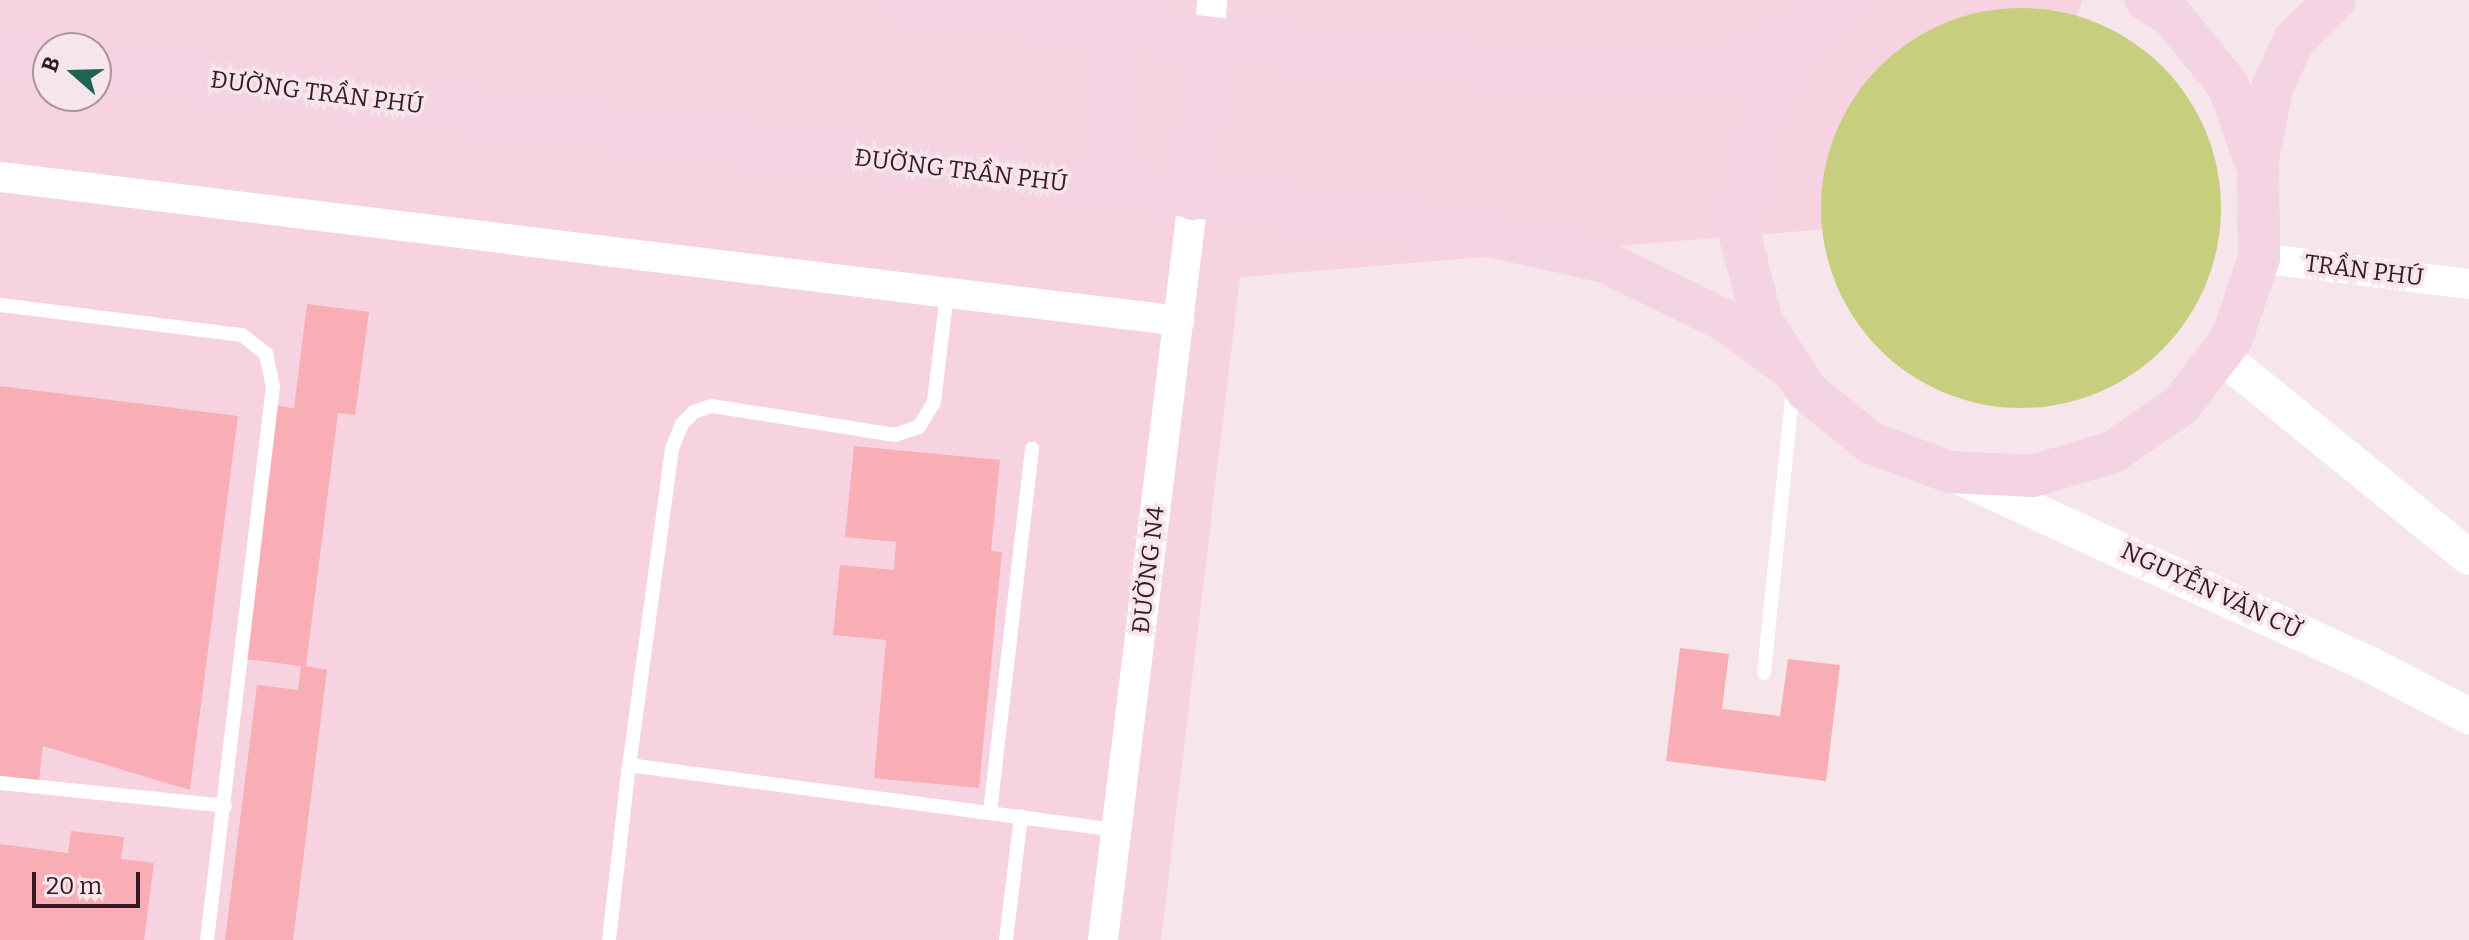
<!DOCTYPE html>
<meta charset="utf-8">
<style>
body{margin:0}
#map{position:relative;width:2469px;height:940px;overflow:hidden;background:#f6e5eb;font-family:Bitter,serif}
div>[style]{position:absolute}
[style*='--x']{left:calc(var(--x)*1px);top:calc(var(--y)*1px);width:calc(var(--w)*1px);rotate:calc(var(--a)*1deg)}
.built>*{inset:0;background:#f7d3e1}
.green>*{inset:0;background:#c7cf7f}
.round{border-radius:50%}
.building>*{inset:0;background:#f9adb4}
.service>*{height:14px;margin:-7px;padding:0 7px;transform-origin:7px;border-radius:7px;background:#fff}
.minor>*{height:30px;margin:-15px;padding:0 15px;transform-origin:15px;border-radius:15px;background:#fff}
.tertiary>*{height:36px;margin:-18px;padding:0 18px;transform-origin:18px;border-radius:18px;background:#fff}
.secondary>*{height:42px;margin:-21px;padding:0 21px;transform-origin:21px;border-radius:21px;background:#f4d3e2}
span{translate:-50% -50%;white-space:nowrap;text-align:center;line-height:1.15;-webkit-text-stroke:7px #f6e5eb;paint-order:stroke}
.street-label{font-size:24px;color:#351925}
.north{position:absolute;left:32px;top:32px;width:80px;height:80px;box-sizing:border-box;background:#f6e5eb;border:2px solid #a9939c;border-radius:50%;rotate:290deg;font-size:22px;font-weight:700;line-height:32px;text-align:center;color:#351925}
.north::after{content:'';display:block;margin:auto;width:28px;height:36px;background:#206352;clip-path:polygon(50% 0,100% 100%,50% 72%,0 100%)}
.scale{position:absolute;left:32px;top:872px;width:108px;height:36px;box-sizing:border-box;border:4px solid #351925;border-top:0;padding-left:10px;font-size:24px;line-height:28px;white-space:nowrap;color:#351925;-webkit-text-stroke:6px #f6e5eb;paint-order:stroke}
</style>
<div id="map">
<div class="built">
<div style="clip-path:polygon(evenodd,0 0,2082px 0,2021px 213px,1240px 277px,1161px 940px,0 940px,0 0,48px 48px,96px 48px,96px 96px,48px 96px,48px 48px)"></div>
</div>
<div class="green">
<div class="round" style="left:1821px;top:8px;width:400px;height:400px"></div>
</div>
<div class="building">
<div style="clip-path:polygon(307px 304px,369px 312px,355px 415px,338px 413px,306px 666px,327px 670px,293px 940px,225px 940px,257px 685px,298px 690px,301px 666px,246px 659px,278px 406px,294px 408px)"></div>
<div style="clip-path:polygon(0 386px,238px 416px,190px 790px,43px 746px,39px 781px,0 776px)"></div>
<div style="clip-path:polygon(854px 446px,1000px 460px,991px 551px,1002px 552px,979px 788px,874px 778px,886px 640px,833px 635px,840px 565px,894px 570px,896px 542px,845px 537px)"></div>
<div style="clip-path:polygon(1680px 648px,1729px 654px,1722px 709px,1780px 716px,1788px 659px,1840px 665px,1826px 781px,1666px 761px)"></div>
<div style="clip-path:polygon(71px 831px,124px 837px,121px 859px,154px 863px,144px 940px,0 940px,0 844px,68px 853px)"></div>
</div>
<div class="service">
<div style="--x:947;--y:294;--w:109;--a:96.9"></div>
<div style="--x:934;--y:402;--w:29;--a:121"></div>
<div style="--x:919;--y:427;--w:25;--a:162"></div>
<div style="--x:895;--y:435;--w:186;--a:-171"></div>
<div style="--x:711;--y:406;--w:18;--a:161"></div>
<div style="--x:694;--y:412;--w:17;--a:135"></div>
<div style="--x:682;--y:424;--w:27;--a:112"></div>
<div style="--x:672;--y:449;--w:319;--a:97.7"></div>
<div style="--x:629;--y:765;--w:492;--a:7.6"></div>
<div style="--x:0;--y:305;--w:244;--a:7.1"></div>
<div style="--x:242;--y:335;--w:31;--a:38"></div>
<div style="--x:266;--y:354;--w:33;--a:78"></div>
<div style="--x:273;--y:386;--w:558;--a:96.79"></div>
<div style="--x:1764;--y:673;--w:286;--a:-84.2"></div>
<div style="--x:0;--y:783;--w:226;--a:5.8"></div>
<div style="--x:990;--y:812;--w:366;--a:-83.4"></div>
<div style="--x:609;--y:940;--w:176;--a:-83.5"></div>
<div style="--x:1006;--y:940;--w:125;--a:-83.1"></div>
</div>
<div class="minor">
<div style="--x:1209;--y:38;--w:38;--a:-85"></div>
<div style="--x:0;--y:177;--w:1188;--a:6.96"></div>
<div style="--x:2259;--y:258;--w:212;--a:7.1"></div>
<div style="--x:1103;--y:940;--w:746;--a:-83.07"></div>
</div>
<div class="tertiary">
<div style="--x:2219;--y:354;--w:322;--a:39.1"></div>
<div style="--x:1958;--y:476;--w:452;--a:24.6"></div>
<div style="--x:2369;--y:664;--w:113;--a:27.5"></div>
</div>
<div class="secondary">
<div style="--x:899;--y:0;--w:431;--a:6.9"></div>
<div style="--x:1327;--y:52;--w:311;--a:4.6"></div>
<div style="--x:1637;--y:77;--w:88;--a:-3.9"></div>
<div style="--x:1725;--y:71;--w:100;--a:-28.1"></div>
<div style="--x:1857;--y:0;--w:17;--a:152"></div>
<div style="--x:1842;--y:8;--w:89;--a:132.3"></div>
<div style="--x:1782;--y:74;--w:90;--a:112.9"></div>
<div style="--x:1747;--y:157;--w:83;--a:94.1"></div>
<div style="--x:1741;--y:240;--w:84;--a:75.5"></div>
<div style="--x:1762;--y:321;--w:83;--a:57.3"></div>
<div style="--x:1807;--y:391;--w:82;--a:39.1"></div>
<div style="--x:1871;--y:443;--w:84;--a:20.2"></div>
<div style="--x:1950;--y:472;--w:82;--a:2.8"></div>
<div style="--x:2032;--y:476;--w:84;--a:-16.5"></div>
<div style="--x:2113;--y:452;--w:83;--a:-34.7"></div>
<div style="--x:2181;--y:405;--w:84;--a:-52.7"></div>
<div style="--x:2232;--y:338;--w:84;--a:-71.4"></div>
<div style="--x:2259;--y:258;--w:89;--a:-90.6"></div>
<div style="--x:2258;--y:169;--w:89;--a:-109.7"></div>
<div style="--x:2228;--y:85;--w:89;--a:-129.1"></div>
<div style="--x:2172;--y:16;--w:31;--a:-148"></div>
<div style="--x:0;--y:55;--w:48;--a:7.1"></div>
<div style="--x:96;--y:67;--w:1363;--a:6.74"></div>
<div style="--x:1450;--y:227;--w:159;--a:12.7"></div>
<div style="--x:1605;--y:262;--w:132;--a:26"></div>
<div style="--x:1724;--y:320;--w:87;--a:36.1"></div>
<div style="--x:2257;--y:164;--w:77;--a:-78.8"></div>
<div style="--x:2272;--y:88;--w:53;--a:-65.4"></div>
<div style="--x:2294;--y:40;--w:57;--a:-44.3"></div>
<div style="--x:1101;--y:188;--w:163;--a:-84"></div>
<div style="--x:1193;--y:199;--w:162;--a:-84.3"></div>
</div>
<div class="street-label">
<span style="left:317px;top:93px;rotate:7deg">ĐƯỜNG TRẦN PHÚ</span>
<span style="left:961px;top:171px;rotate:7deg">ĐƯỜNG TRẦN PHÚ</span>
<span style="left:2364px;top:271px;rotate:7deg">TRẦN PHÚ</span>
<span style="left:1149px;top:570px;rotate:-83deg">ĐƯỜNG N4</span>
<span style="left:2211px;top:591px;rotate:25deg">NGUYỄN VĂN CỪ</span>
</div>
<div class="north">B</div>
<div class="scale">20 m</div>
</div>
